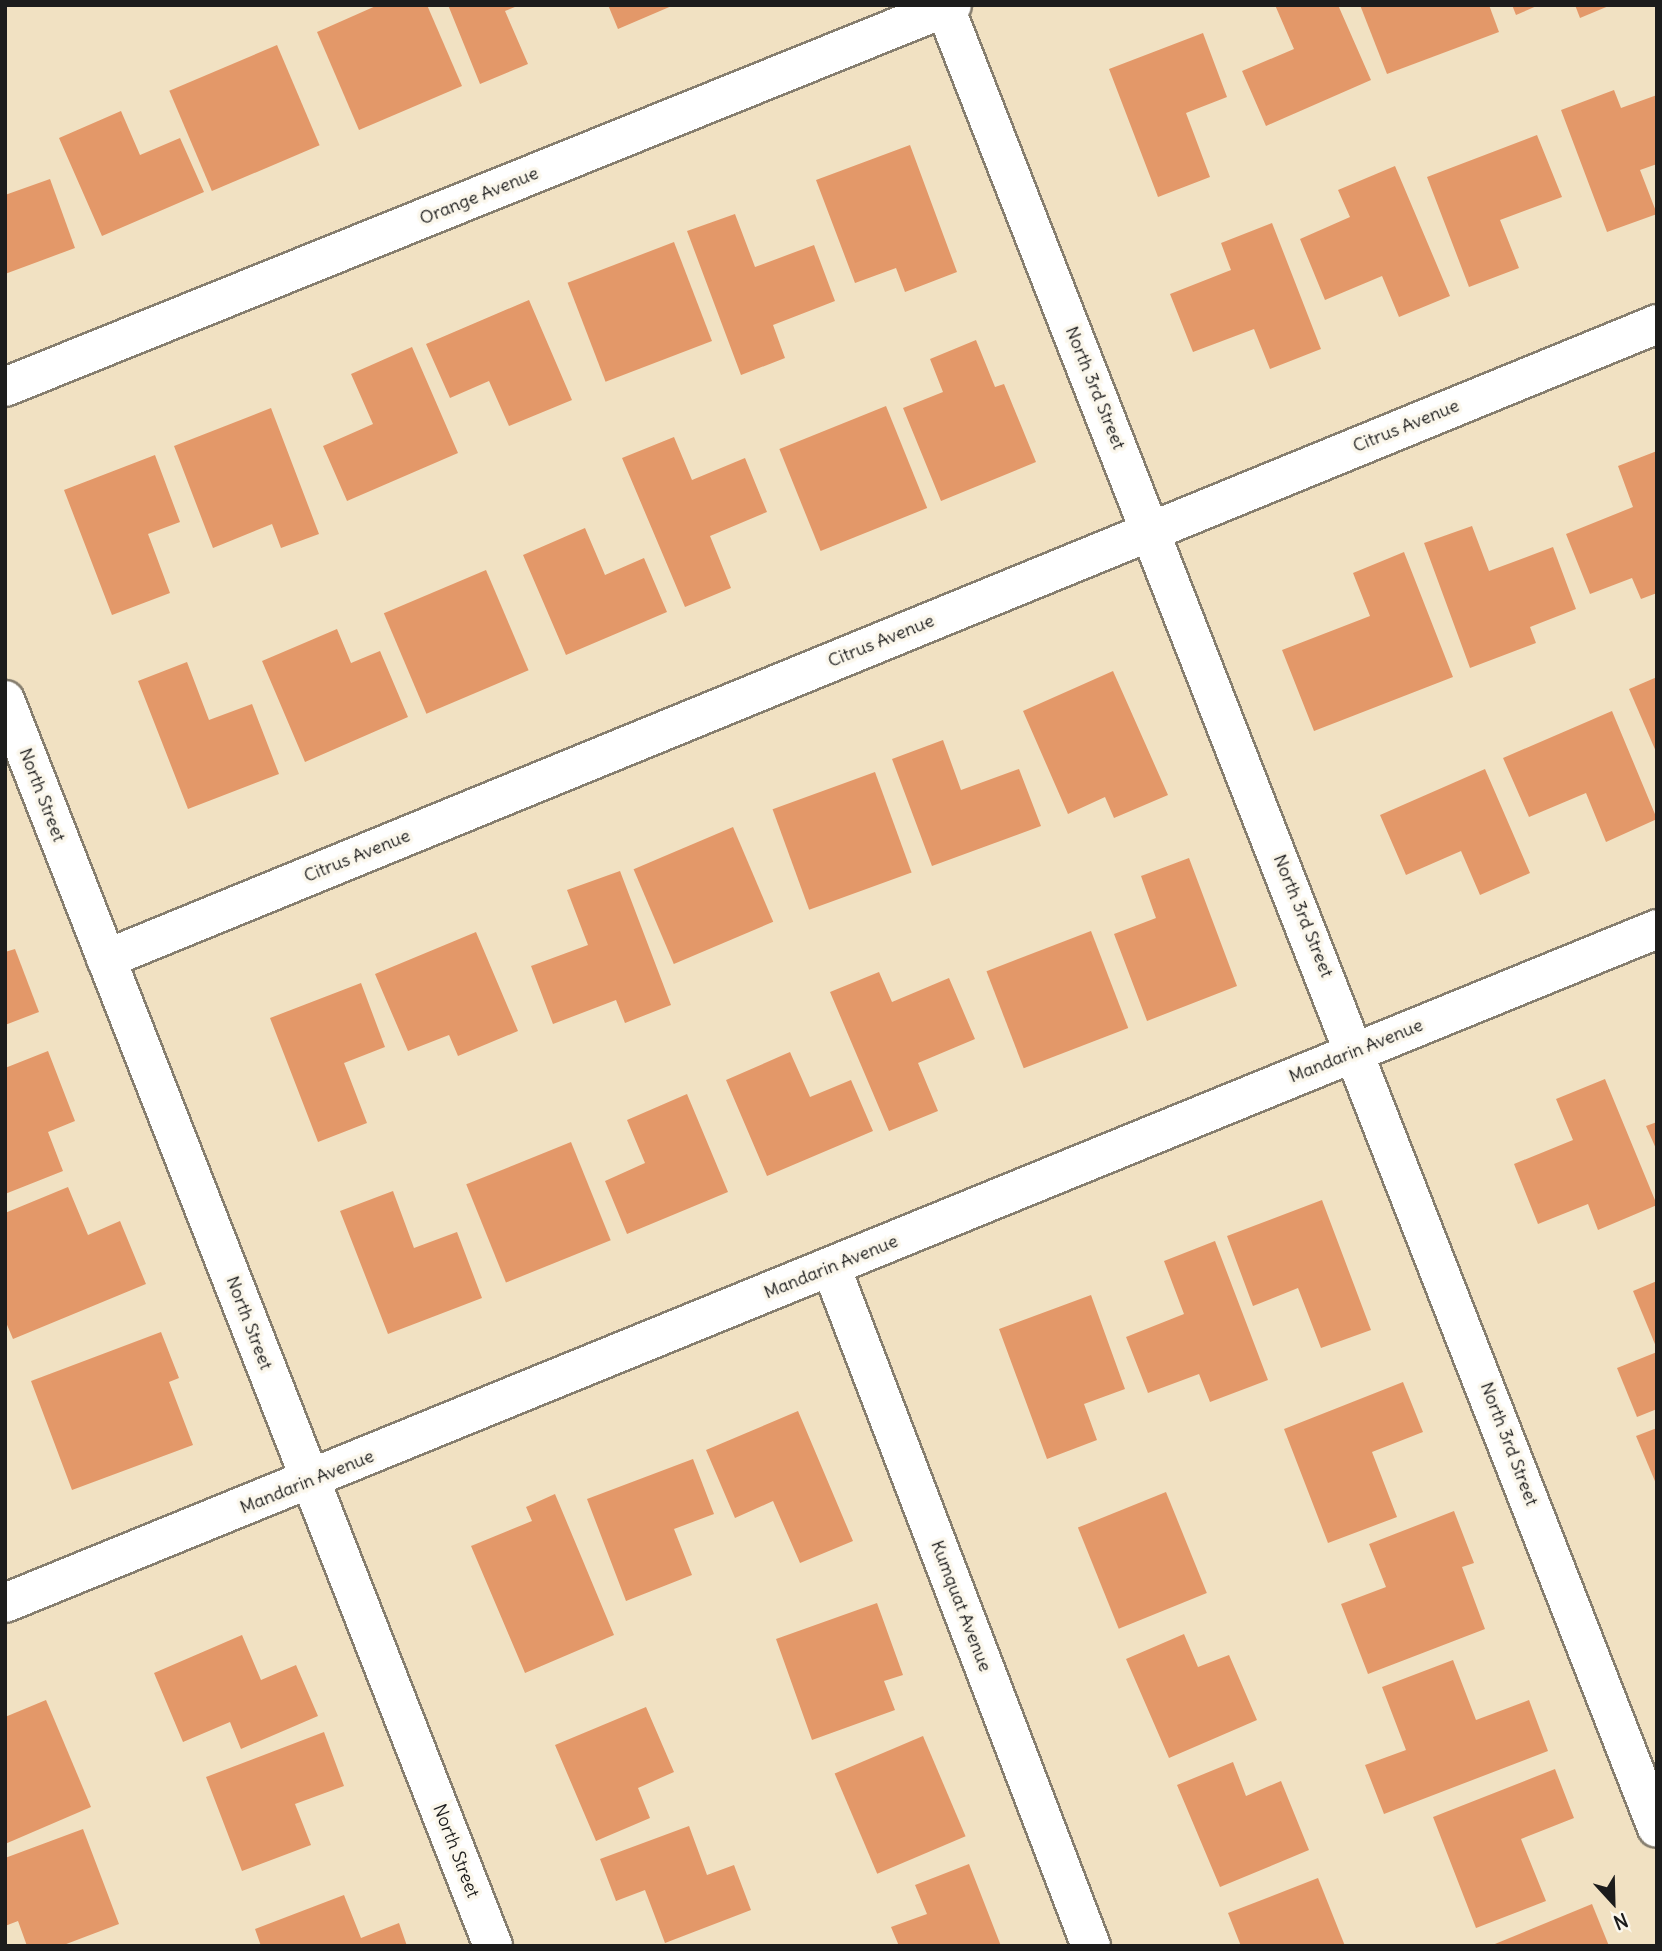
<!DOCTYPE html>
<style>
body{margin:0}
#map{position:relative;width:1662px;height:1951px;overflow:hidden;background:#f1e1c2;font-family:Delius,sans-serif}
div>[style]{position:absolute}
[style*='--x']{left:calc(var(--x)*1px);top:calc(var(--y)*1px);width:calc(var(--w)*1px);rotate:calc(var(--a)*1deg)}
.building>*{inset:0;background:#e39869;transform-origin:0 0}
.roads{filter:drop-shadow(2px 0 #867e6f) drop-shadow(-2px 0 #867e6f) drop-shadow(0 2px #867e6f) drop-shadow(0 -2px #867e6f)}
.street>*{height:38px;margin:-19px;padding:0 19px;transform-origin:19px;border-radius:19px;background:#fff}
span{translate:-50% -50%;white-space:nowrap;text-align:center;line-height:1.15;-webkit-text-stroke:7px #fbf7ec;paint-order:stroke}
.street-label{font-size:18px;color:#1c1c1c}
.frame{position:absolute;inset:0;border:7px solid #1c1c1c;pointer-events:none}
.north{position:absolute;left:1578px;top:1867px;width:70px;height:70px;-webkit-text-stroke:5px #fbf7ec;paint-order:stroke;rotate:158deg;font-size:19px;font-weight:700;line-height:28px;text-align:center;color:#1c1c1c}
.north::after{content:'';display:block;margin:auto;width:24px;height:32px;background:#1c1c1c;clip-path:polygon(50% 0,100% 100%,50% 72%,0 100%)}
</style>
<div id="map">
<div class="building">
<div style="clip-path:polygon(378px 5px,427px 5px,462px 86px,359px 130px,317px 32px)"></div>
<div style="clip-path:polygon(448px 5px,520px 5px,505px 11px,528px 64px,480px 84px)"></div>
<div style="clip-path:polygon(608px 5px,674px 5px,618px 29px)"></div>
<div style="clip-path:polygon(1275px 5px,1338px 5px,1371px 80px,1266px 126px,1242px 71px,1294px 49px)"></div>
<div style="clip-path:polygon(1360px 5px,1489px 5px,1499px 32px,1387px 74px)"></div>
<div style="clip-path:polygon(1512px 5px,1539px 5px,1516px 15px)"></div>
<div style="clip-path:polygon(1575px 5px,1611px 5px,1580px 18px)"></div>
<div style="clip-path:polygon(1203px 33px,1227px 97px,1186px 113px,1210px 177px,1158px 197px,1109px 69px)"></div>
<div style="left:277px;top:45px;width:109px;height:117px;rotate:67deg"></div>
<div style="clip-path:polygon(1614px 90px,1621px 108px,1657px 95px,1657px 164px,1640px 170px,1657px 214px,1607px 232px,1561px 110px)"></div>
<div style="clip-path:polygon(121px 111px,140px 155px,180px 138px,204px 192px,102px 236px,59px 138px)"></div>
<div style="clip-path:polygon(1537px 135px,1562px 197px,1500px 220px,1519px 268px,1469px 287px,1427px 177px)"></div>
<div style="clip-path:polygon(910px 145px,957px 272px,905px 292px,896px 268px,855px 283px,816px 180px)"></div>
<div style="clip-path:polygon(1395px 166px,1450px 296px,1399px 317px,1382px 276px,1325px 300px,1300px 239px,1350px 217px,1338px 190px)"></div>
<div style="clip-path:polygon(50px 179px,75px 248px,5px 274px,5px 195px)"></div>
<div style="clip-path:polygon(735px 214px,755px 267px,814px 245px,835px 301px,773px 325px,785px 358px,741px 375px,687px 231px)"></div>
<div style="clip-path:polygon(1272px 223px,1321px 349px,1270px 369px,1254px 329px,1193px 352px,1170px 294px,1231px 270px,1221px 243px)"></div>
<div style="left:674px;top:242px;width:106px;height:114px;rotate:69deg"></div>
<div style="clip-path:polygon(529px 300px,572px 400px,509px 426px,489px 381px,450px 398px,426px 344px)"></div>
<div style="clip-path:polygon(976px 340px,995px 387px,1004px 384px,1036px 462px,941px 501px,903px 408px,943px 392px,930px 359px)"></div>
<div style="clip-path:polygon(412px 347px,458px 453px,347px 501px,323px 446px,373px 424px,351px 374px)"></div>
<div style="left:886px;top:406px;width:110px;height:115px;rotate:68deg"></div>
<div style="clip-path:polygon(271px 408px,319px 534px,281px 548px,272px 524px,213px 548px,174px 446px)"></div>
<div style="clip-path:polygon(674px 437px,692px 480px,745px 458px,767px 512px,710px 536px,731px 588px,685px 607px,622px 458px)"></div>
<div style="clip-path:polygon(1657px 451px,1657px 593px,1641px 599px,1632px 578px,1590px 594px,1566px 534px,1633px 507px,1618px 466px)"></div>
<div style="clip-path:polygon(155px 455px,180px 522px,148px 534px,170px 593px,112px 615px,64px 490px)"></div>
<div style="clip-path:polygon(1472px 526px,1489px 571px,1553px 547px,1576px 609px,1530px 627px,1536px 643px,1470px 668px,1424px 543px)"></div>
<div style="clip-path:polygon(585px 528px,605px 575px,644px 558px,667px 612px,566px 655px,523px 555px)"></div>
<div style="clip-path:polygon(1404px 552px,1453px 677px,1314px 731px,1282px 650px,1370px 616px,1353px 573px)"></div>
<div style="left:486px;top:570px;width:109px;height:111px;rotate:67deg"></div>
<div style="clip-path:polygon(337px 629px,351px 663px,380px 651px,408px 717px,305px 762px,262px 661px)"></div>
<div style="clip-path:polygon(187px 662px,209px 720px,252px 704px,279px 774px,188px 809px,138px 681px)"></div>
<div style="clip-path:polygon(1113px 671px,1168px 795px,1114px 818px,1105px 797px,1068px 814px,1023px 711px)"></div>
<div style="clip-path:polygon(1657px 677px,1657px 754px,1629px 689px)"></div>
<div style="clip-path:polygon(1612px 711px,1657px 819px,1606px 842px,1586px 793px,1529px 817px,1503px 758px)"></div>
<div style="clip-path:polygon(943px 740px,961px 790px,1019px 769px,1041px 826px,932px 866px,892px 759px)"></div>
<div style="clip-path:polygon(1485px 769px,1530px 873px,1480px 895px,1461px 851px,1406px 875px,1380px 815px)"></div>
<div style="left:875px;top:772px;width:107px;height:109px;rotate:70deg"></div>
<div style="left:733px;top:827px;width:103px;height:108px;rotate:67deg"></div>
<div style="clip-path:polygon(1189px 858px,1237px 986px,1147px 1021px,1114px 934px,1156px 918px,1141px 876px)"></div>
<div style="clip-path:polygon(620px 871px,671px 1005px,625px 1023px,616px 1000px,553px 1024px,531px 966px,588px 945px,567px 890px)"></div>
<div style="left:1091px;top:931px;width:104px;height:112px;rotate:69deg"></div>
<div style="clip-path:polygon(476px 932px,518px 1031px,458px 1056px,449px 1035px,408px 1051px,375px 974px)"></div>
<div style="clip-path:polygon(15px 949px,39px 1012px,5px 1025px,5px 952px)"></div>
<div style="clip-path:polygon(879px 972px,892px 1002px,949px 978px,975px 1039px,918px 1063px,938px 1111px,889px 1131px,830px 992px)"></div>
<div style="clip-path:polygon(361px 983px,385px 1047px,344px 1063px,367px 1123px,318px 1142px,270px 1018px)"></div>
<div style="clip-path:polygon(48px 1051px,75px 1121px,48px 1132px,63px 1171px,5px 1194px,5px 1068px)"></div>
<div style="clip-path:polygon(790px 1052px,810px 1097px,851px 1080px,873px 1131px,767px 1176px,726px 1080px)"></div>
<div style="clip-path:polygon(1605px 1079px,1657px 1205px,1598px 1230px,1588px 1204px,1538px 1224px,1514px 1164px,1573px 1140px,1556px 1099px)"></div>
<div style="clip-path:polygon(687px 1094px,728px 1192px,627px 1234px,605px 1181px,645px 1163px,627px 1120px)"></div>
<div style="clip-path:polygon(1657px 1122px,1657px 1151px,1646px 1126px)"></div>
<div style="left:571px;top:1142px;width:106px;height:113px;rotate:68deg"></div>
<div style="clip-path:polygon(68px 1187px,88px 1235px,120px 1221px,146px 1284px,13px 1339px,5px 1320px,5px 1213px)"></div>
<div style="clip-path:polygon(393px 1191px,414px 1248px,457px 1232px,482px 1298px,388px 1334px,340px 1211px)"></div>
<div style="clip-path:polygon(1322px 1200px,1371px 1330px,1321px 1348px,1298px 1288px,1253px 1306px,1227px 1236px)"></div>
<div style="clip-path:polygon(1215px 1241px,1268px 1380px,1210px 1402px,1199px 1374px,1148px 1393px,1126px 1337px,1184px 1314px,1164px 1261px)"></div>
<div style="clip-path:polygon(1657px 1281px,1657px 1349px,1633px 1291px)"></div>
<div style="clip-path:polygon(1091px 1295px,1125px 1389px,1084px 1404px,1097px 1440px,1047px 1459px,999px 1329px)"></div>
<div style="clip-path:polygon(161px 1332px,179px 1378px,169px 1382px,193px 1445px,72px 1490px,31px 1381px)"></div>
<div style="clip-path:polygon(1657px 1352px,1657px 1409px,1637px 1417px,1617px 1368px)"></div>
<div style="clip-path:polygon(1403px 1382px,1423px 1432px,1372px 1452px,1397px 1517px,1328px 1543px,1284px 1429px)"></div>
<div style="clip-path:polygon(798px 1411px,853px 1541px,800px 1563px,773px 1501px,735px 1518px,706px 1450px)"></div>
<div style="clip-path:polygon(1657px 1428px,1657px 1486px,1636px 1436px)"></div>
<div style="clip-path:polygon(693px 1459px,714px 1514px,674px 1529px,692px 1575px,626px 1601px,587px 1499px)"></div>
<div style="left:1166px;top:1492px;width:109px;height:95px;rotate:68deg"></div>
<div style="clip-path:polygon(555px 1494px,614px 1635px,525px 1673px,471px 1546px,532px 1521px,526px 1507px)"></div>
<div style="clip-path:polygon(1454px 1511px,1474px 1563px,1462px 1567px,1485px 1629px,1368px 1674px,1341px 1604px,1386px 1587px,1369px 1544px)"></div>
<div style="clip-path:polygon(877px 1603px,903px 1675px,884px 1681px,895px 1710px,812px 1740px,776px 1639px)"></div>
<div style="clip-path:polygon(1184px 1634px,1198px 1667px,1229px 1655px,1257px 1720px,1169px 1758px,1126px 1659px)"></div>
<div style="clip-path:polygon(242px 1635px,261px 1680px,296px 1665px,318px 1716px,241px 1749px,230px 1722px,183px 1742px,154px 1673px)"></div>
<div style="clip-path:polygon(1453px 1660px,1476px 1720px,1529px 1700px,1548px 1751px,1384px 1814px,1365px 1765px,1406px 1750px,1382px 1687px)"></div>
<div style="clip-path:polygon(46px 1700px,91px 1807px,5px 1844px,5px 1717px)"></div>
<div style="clip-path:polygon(646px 1707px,674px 1772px,638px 1788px,650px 1818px,596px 1841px,555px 1745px)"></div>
<div style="clip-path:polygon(324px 1732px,344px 1786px,295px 1804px,311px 1845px,242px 1871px,206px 1777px)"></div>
<div style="left:923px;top:1736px;width:109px;height:96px;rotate:67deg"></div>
<div style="clip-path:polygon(1233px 1762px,1246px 1796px,1281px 1781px,1309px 1850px,1220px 1887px,1177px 1785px)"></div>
<div style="clip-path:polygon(1555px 1769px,1574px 1818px,1521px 1839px,1546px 1901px,1476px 1928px,1433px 1817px)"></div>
<div style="clip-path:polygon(689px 1826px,707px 1875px,734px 1865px,751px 1910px,665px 1943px,645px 1890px,616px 1901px,600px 1859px)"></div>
<div style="clip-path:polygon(83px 1829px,119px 1924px,61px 1946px,27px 1946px,18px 1921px,5px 1926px,5px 1858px)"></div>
<div style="clip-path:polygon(969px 1864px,1001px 1946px,899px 1946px,891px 1927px,927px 1914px,915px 1885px)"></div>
<div style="clip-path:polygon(1318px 1878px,1345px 1946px,1241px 1946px,1228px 1913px)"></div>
<div style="clip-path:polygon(344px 1895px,361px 1938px,399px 1923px,407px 1946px,261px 1946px,255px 1929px)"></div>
<div style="clip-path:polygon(1592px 1904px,1609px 1946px,1490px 1946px)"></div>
</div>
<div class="roads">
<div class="street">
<div style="--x:944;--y:5;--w:1957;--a:68.64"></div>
<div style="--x:5;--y:387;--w:1021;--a:-21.97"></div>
<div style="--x:5;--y:700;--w:1338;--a:68.61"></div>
<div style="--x:106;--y:959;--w:1676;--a:-22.26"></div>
<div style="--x:831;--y:1267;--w:727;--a:69.05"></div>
<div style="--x:5;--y:1603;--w:1784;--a:-22.19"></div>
</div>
</div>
<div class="street-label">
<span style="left:479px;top:196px;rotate:-22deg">Orange Avenue</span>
<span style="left:1095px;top:388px;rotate:68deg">North 3rd Street</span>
<span style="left:1406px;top:426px;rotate:-22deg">Citrus Avenue</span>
<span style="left:881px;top:641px;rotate:-22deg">Citrus Avenue</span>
<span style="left:42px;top:795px;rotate:69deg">North Street</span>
<span style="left:357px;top:856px;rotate:-22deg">Citrus Avenue</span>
<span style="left:1303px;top:916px;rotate:68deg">North 3rd Street</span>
<span style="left:1356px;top:1051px;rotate:-22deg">Mandarin Avenue</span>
<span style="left:831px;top:1267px;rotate:-22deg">Mandarin Avenue</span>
<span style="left:249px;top:1323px;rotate:69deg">North Street</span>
<span style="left:1509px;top:1444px;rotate:69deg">North 3rd Street</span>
<span style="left:307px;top:1482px;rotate:-22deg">Mandarin Avenue</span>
<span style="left:961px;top:1606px;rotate:69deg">Kumquat Avenue</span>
<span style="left:456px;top:1851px;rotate:69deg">North Street</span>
</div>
<div class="frame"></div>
<div class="north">N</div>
</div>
